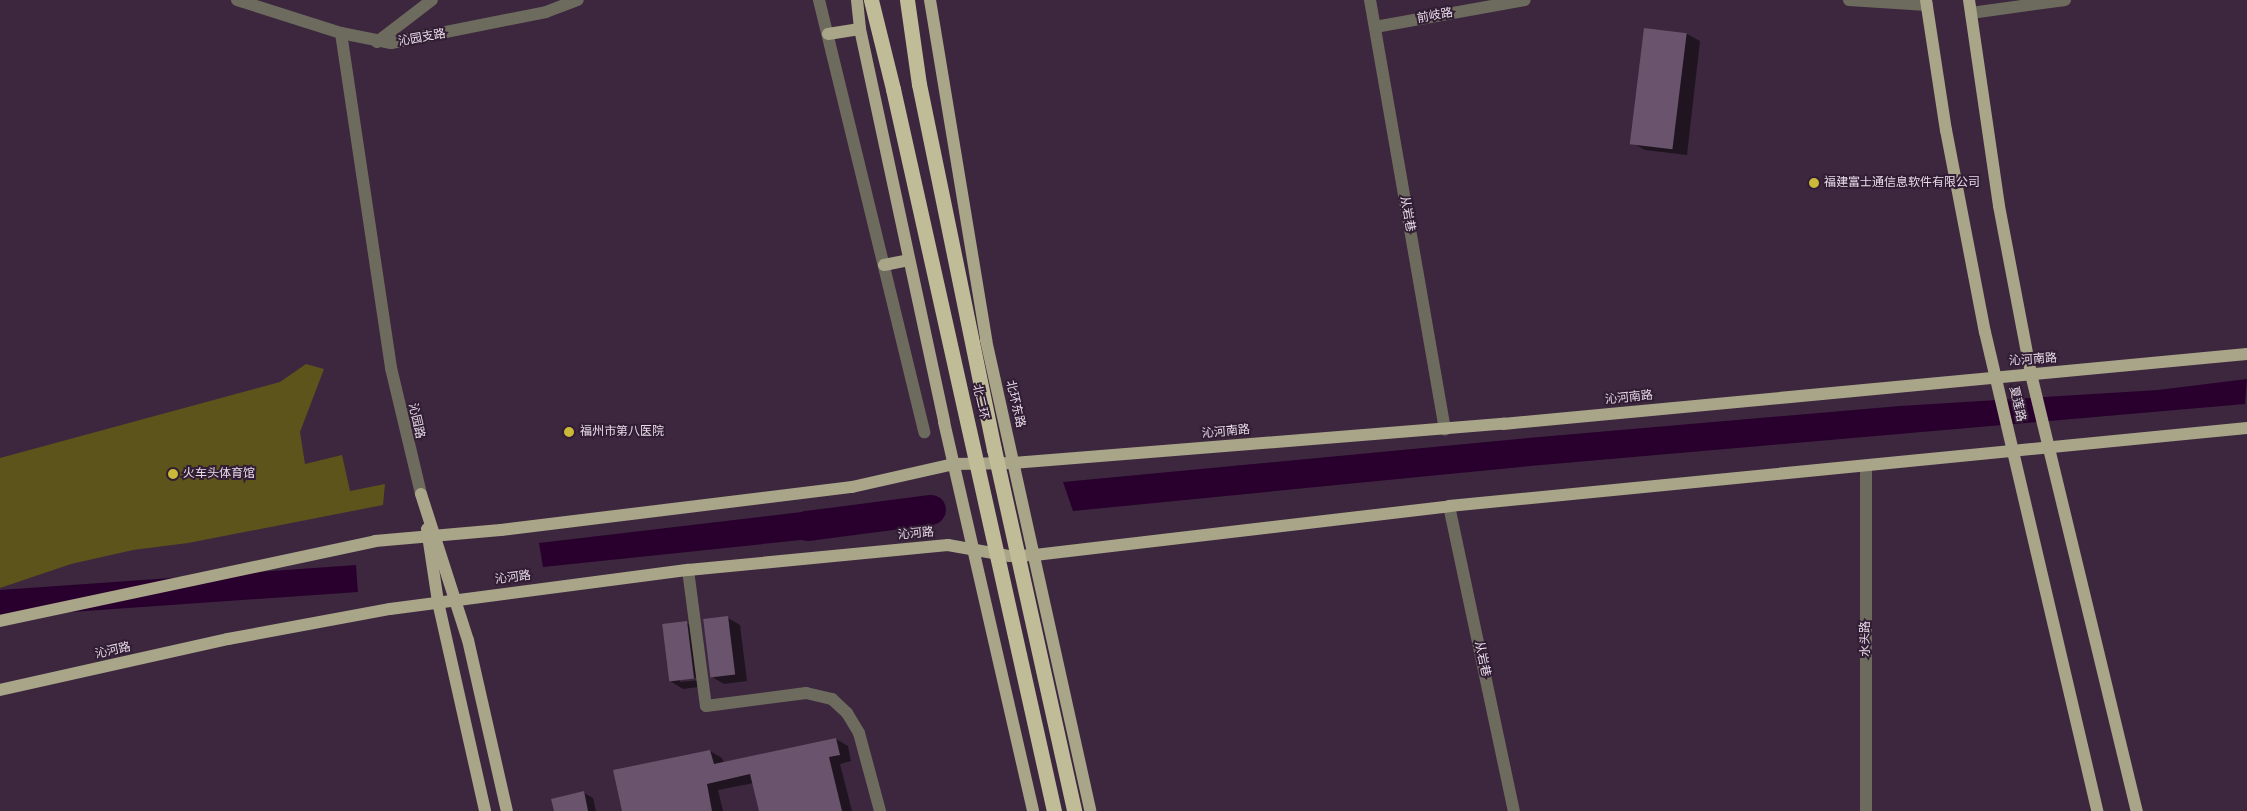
<!DOCTYPE html>
<meta charset="utf-8">
<style>
body{margin:0}
#map{position:relative;width:2247px;height:811px;overflow:hidden;background:#3c273e;font-family:Figtree,"Noto Sans SC",sans-serif}
div>[style]{position:absolute}
[style*='--x']{left:calc(var(--x)*1px);top:calc(var(--y)*1px);width:calc(var(--w)*1px);rotate:calc(var(--a)*1deg)}
.green>*{inset:0;background:#5c541b}
.water>*{inset:0;background:#29002d;transform-origin:0 0}
.shadow>*{inset:0;background:#0007}
.river>*{height:30px;margin:-15px;padding:0 15px;transform-origin:15px;border-radius:15px;background:#29002d}
.building>*{inset:0;background:#6a536c;transform-origin:0 0}
.minor>*{height:12px;margin:-6px;padding:0 6px;transform-origin:6px;border-radius:6px;background:#6d6b5d}
.major>*{height:12px;margin:-6px;padding:0 6px;transform-origin:6px;border-radius:6px;background:#a9a588}
.highway>*{height:15px;margin:-7.5px;padding:0 7.5px;transform-origin:7.5px;border-radius:7.5px;background:#c1bc98}
.highway-bridge>*{height:15px;margin:-7.5px;padding:0 7.5px;transform-origin:7.5px;border-radius:7.5px;background:#c1bc98}
.dots>*{width:14px;height:14px;translate:-50% -50%;box-sizing:border-box;border:2px solid #321e34;border-radius:50%}
span{translate:-50% -50%;white-space:nowrap;text-align:center;line-height:1.15;-webkit-text-stroke:4px #321e34;paint-order:stroke}
.street-label{font-size:12px;color:#e7dae8}
.poi-label{font-size:12px;color:#e7dae8}
.left{translate:0 -50%;text-align:left}
</style>
<div id="map">
<div class="green">
<div style="clip-path:polygon(306px 364px,324px 369px,300px 432px,305px 464px,342px 455px,350px 491px,385px 484px,383px 505px,188px 543px,133px 550px,71px 564px,0 588px,0 458px,280px 382px)"></div>
</div>
<div class="water">
<div style="clip-path:polygon(2247px 379px,2245px 404px,1530px 466px,1073px 511px,1063px 482px,1528px 438px,1900px 406px,2158px 390px)"></div>
<div style="clip-path:polygon(844px 507px,849px 535px,543px 567px,539px 543px)"></div>
<div style="left:356px;top:565px;width:27px;height:364px;rotate:86deg"></div>
</div>
<div class="shadow">
<div style="clip-path:polygon(1645px 29px,1687px 34px,1700px 41px,1687px 155px,1645px 150px,1632px 143px)"></div>
<div style="clip-path:polygon(728px 618px,740px 625px,747px 681px,724px 684px,712px 677px)"></div>
<div style="clip-path:polygon(evenodd,686px 623px,699px 630px,706px 686px,683px 689px,670px 681px,686px 623px,700px 677px,701px 680px,680px 682px,680px 680px,700px 677px)"></div>
<div style="clip-path:polygon(836px 739px,848px 746px,851px 761px,840px 764px,852px 811px,761px 811px,754px 783px,718px 790px,723px 811px,624px 811px,710px 751px,722px 758px,724px 763px)"></div>
<div style="clip-path:polygon(584px 793px,593px 798px,596px 811px,555px 811px)"></div>
</div>
<div class="river">
<div style="--x:807;--y:526;--w:125;--a:-7.4"></div>
</div>
<div class="building">
<div style="left:1644px;top:28px;width:43px;height:117px;rotate:7deg"></div>
<div style="left:728px;top:616px;width:59px;height:25px;rotate:83deg"></div>
<div style="left:687px;top:621px;width:58px;height:25px;rotate:83deg"></div>
<div style="clip-path:polygon(836px 738px,840px 755px,829px 757px,842px 811px,759px 811px,750px 774px,707px 784px,712px 811px,622px 811px,613px 770px,710px 750px,714px 764px)"></div>
<div style="clip-path:polygon(584px 791px,588px 811px,554px 811px,551px 799px)"></div>
</div>
<div class="minor">
<div style="--x:237;--y:0;--w:109;--a:17.6"></div>
<div style="--x:341;--y:33;--w:51;--a:11.3"></div>
<div style="--x:391;--y:43;--w:158;--a:-11.3"></div>
<div style="--x:546;--y:12;--w:34;--a:-21"></div>
<div style="--x:819;--y:0;--w:445;--a:76.3"></div>
<div style="--x:1370;--y:0;--w:436;--a:80.1"></div>
<div style="--x:1849;--y:0;--w:78;--a:3.7"></div>
<div style="--x:1971;--y:13;--w:95;--a:-7.9"></div>
<div style="--x:1375;--y:27;--w:152;--a:-10.2"></div>
<div style="--x:341;--y:33;--w:339;--a:81.5"></div>
<div style="--x:391;--y:368;--w:130;--a:76.6"></div>
<div style="--x:377;--y:42;--w:69;--a:-37.4"></div>
<div style="--x:1449;--y:506;--w:312;--a:78"></div>
<div style="--x:688;--y:570;--w:137;--a:82.5"></div>
<div style="--x:706;--y:706;--w:101;--a:-7.4"></div>
<div style="--x:806;--y:693;--w:27;--a:13"></div>
<div style="--x:832;--y:699;--w:21;--a:43"></div>
<div style="--x:847;--y:713;--w:23;--a:59"></div>
<div style="--x:859;--y:733;--w:81;--a:74.9"></div>
<div style="--x:1866;--y:811;--w:345;--a:-90"></div>
</div>
<div class="major">
<div style="--x:857;--y:0;--w:29;--a:84"></div>
<div style="--x:860;--y:29;--w:402;--a:77.9"></div>
<div style="--x:944;--y:422;--w:399;--a:77.1"></div>
<div style="--x:930;--y:0;--w:345;--a:80.6"></div>
<div style="--x:986;--y:340;--w:482;--a:77.5"></div>
<div style="--x:1926;--y:0;--w:132;--a:81.3"></div>
<div style="--x:1946;--y:130;--w:206;--a:79.1"></div>
<div style="--x:1985;--y:332;--w:492;--a:76.8"></div>
<div style="--x:1969;--y:0;--w:208;--a:81.7"></div>
<div style="--x:1999;--y:206;--w:171;--a:79.2"></div>
<div style="--x:2031;--y:374;--w:450;--a:76.4"></div>
<div style="--x:828;--y:34;--w:32;--a:-9"></div>
<div style="--x:884;--y:265;--w:25;--a:-11"></div>
<div style="--x:421;--y:494;--w:153;--a:72.2"></div>
<div style="--x:468;--y:640;--w:175;--a:77.2"></div>
<div style="--x:427;--y:529;--w:74;--a:81.4"></div>
<div style="--x:438;--y:602;--w:214;--a:77.3"></div>
<div style="--x:0;--y:621;--w:383;--a:-12"></div>
<div style="--x:375;--y:541;--w:126;--a:-5"></div>
<div style="--x:501;--y:530;--w:354;--a:-7"></div>
<div style="--x:852;--y:487;--w:105;--a:-12.7"></div>
<div style="--x:954;--y:464;--w:60;--a:-1"></div>
<div style="--x:1014;--y:463;--w:491;--a:-4.6"></div>
<div style="--x:1503;--y:424;--w:747;--a:-5.37"></div>
<div style="--x:0;--y:690;--w:234;--a:-12.6"></div>
<div style="--x:228;--y:639;--w:165;--a:-10.5"></div>
<div style="--x:390;--y:609;--w:301;--a:-7.5"></div>
<div style="--x:688;--y:570;--w:261;--a:-5.5"></div>
<div style="--x:948;--y:545;--w:63;--a:10.1"></div>
<div style="--x:1010;--y:556;--w:25;--a:-2"></div>
<div style="--x:1035;--y:555;--w:417;--a:-6.7"></div>
<div style="--x:1449;--y:506;--w:802;--a:-5.58"></div>
</div>
<div class="highway">
<div style="--x:871;--y:0;--w:92;--a:76.1"></div>
<div style="--x:907;--y:0;--w:85;--a:81.9"></div>
</div>
<div class="highway-bridge">
<div style="--x:919;--y:84;--w:373;--a:78.4"></div>
<div style="--x:994;--y:449;--w:371;--a:77.5"></div>
<div style="--x:893;--y:89;--w:740;--a:77.43"></div>
</div>
<div class="dots">
<div style="left:1814px;top:183px;background:#cbba39"></div>
<div style="left:569px;top:432px;background:#cbba39"></div>
<div style="left:173px;top:474px;background:#cbba39"></div>
</div>
<div class="street-label">
<span style="left:1435px;top:16px;rotate:-10deg">前岐路</span>
<span style="left:422px;top:38px;rotate:-10deg">沁园支路</span>
<span style="left:1407px;top:214px;rotate:80deg">从岩巷</span>
<span style="left:2033px;top:360px;rotate:-4deg">沁河南路</span>
<span style="left:1629px;top:398px;rotate:-6deg">沁河南路</span>
<span style="left:980px;top:402px;rotate:77deg">北二环</span>
<span style="left:1015px;top:404px;rotate:77deg">北环东路</span>
<span style="left:2017px;top:404px;rotate:77deg">夏莲路</span>
<span style="left:416px;top:421px;rotate:77deg">沁园路</span>
<span style="left:1226px;top:432px;rotate:-5deg">沁河南路</span>
<span style="left:916px;top:534px;rotate:-5deg">沁河路</span>
<span style="left:513px;top:578px;rotate:-7deg">沁河路</span>
<span style="left:1866px;top:639px;rotate:-90deg">水头路</span>
<span style="left:113px;top:651px;rotate:-13deg">沁河路</span>
<span style="left:1482px;top:659px;rotate:78deg">从岩巷</span>
</div>
<div class="poi-label">
<span class="left" style="left:1824px;top:183px">福建富士通信息软件有限公司</span>
<span class="left" style="left:580px;top:432px">福州市第八医院</span>
<span class="left" style="left:183px;top:474px">火车头体育馆</span>
</div>
</div>
